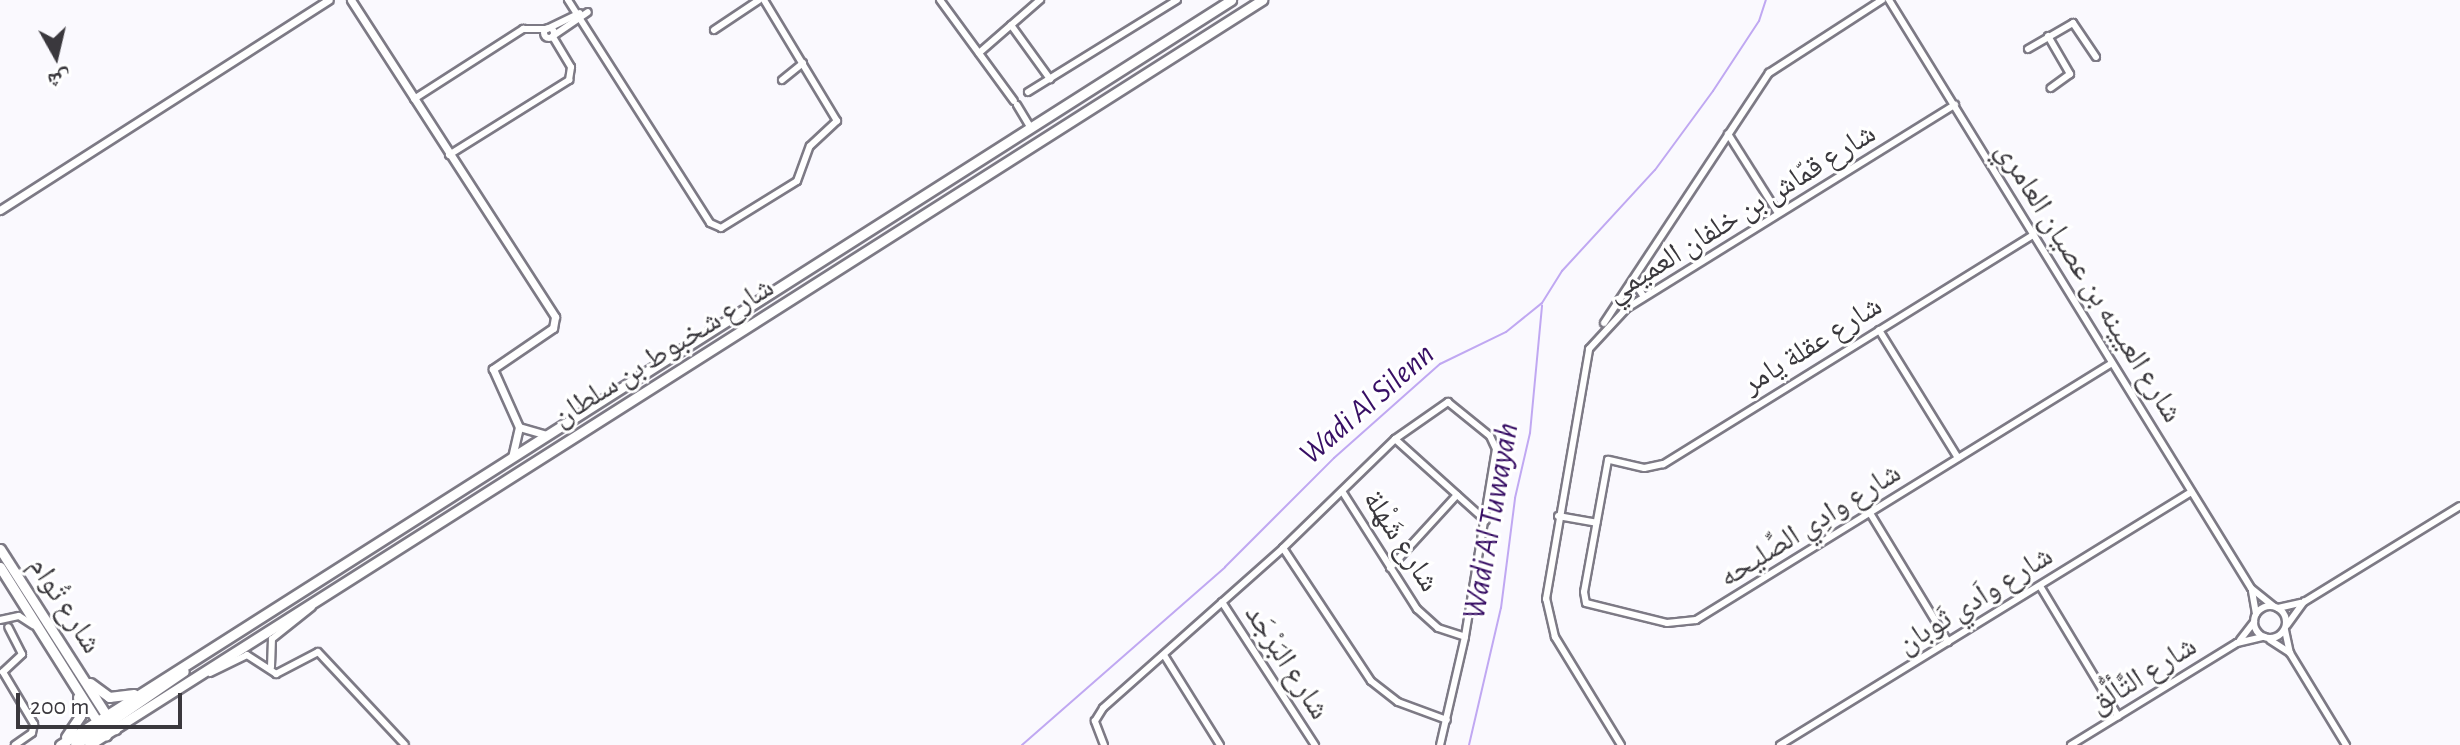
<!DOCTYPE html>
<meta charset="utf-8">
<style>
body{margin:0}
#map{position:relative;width:2460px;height:745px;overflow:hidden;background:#faf9fe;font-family:"Alegreya Sans","Noto Naskh Arabic",sans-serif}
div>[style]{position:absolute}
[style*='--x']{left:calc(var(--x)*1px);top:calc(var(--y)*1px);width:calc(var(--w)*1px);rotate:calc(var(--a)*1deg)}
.stream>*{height:2px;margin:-1px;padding:0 1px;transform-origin:1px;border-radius:1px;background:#c0a8f2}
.roads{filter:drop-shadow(2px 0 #7d7a85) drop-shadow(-2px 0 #7d7a85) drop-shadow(0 2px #7d7a85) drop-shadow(0 -2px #7d7a85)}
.minor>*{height:6px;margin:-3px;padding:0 3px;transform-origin:3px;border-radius:3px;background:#fff}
.minor>.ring{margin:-3px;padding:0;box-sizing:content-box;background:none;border:6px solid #fff;border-radius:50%}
.tertiary>*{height:7px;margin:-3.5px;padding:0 3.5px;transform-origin:3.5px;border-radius:3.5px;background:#fff}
.primary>*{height:9px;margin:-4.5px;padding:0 4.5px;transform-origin:4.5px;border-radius:4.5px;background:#fff}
span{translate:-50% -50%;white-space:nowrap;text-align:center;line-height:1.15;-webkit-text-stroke:6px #fff;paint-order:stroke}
.street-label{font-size:30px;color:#3a383d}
.water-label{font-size:32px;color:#370e64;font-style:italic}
.north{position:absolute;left:16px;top:16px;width:80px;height:80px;-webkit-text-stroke:6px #fff;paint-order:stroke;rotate:172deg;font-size:22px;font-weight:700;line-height:32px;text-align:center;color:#3a383d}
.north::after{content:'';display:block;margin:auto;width:28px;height:36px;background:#3a383d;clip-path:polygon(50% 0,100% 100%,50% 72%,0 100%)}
.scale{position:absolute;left:16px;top:693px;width:166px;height:36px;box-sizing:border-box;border:4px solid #3a383d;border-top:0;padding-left:10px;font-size:24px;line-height:28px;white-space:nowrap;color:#3a383d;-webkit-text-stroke:6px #fff;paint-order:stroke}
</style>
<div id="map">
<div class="stream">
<div style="--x:1022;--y:745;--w:270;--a:-41.2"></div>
<div style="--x:1225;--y:567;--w:154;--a:-45"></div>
<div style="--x:1334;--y:458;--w:142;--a:-41.6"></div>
<div style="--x:1440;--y:364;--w:73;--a:-25.9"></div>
<div style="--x:1506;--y:332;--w:46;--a:-38.9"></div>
<div style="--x:1542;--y:303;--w:38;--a:-58"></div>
<div style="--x:1562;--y:271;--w:137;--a:-47.4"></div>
<div style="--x:1655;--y:170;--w:98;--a:-53.7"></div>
<div style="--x:1713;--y:91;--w:84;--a:-56.7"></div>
<div style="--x:1759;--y:21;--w:22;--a:-72"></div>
<div style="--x:1469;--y:745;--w:141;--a:-76.9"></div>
<div style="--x:1501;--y:608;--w:111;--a:-82.7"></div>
<div style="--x:1515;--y:498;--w:67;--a:-77"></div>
<div style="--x:1530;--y:433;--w:128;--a:-84.6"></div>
</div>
<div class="roads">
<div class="minor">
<div style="--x:568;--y:0;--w:264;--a:57.5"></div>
<div style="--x:710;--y:223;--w:12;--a:24"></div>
<div style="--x:721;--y:228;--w:89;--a:-31.7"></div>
<div style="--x:797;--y:181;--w:37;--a:-70"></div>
<div style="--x:810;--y:146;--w:37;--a:-43"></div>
<div style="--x:837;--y:121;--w:141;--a:-121.1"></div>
<div style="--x:940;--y:0;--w:125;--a:53.8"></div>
<div style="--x:1889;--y:0;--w:690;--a:58.38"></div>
<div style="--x:2251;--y:588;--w:28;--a:39"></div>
<div style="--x:1011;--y:25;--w:67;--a:54.2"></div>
<div class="ring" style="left:544px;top:28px;width:4px;height:4px"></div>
<div style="--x:549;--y:28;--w:34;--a:-26"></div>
<div style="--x:714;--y:30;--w:54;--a:-33.7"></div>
<div style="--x:553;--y:36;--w:42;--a:-34.4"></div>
<div style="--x:2048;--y:36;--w:44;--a:59.9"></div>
<div style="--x:2070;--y:74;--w:24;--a:144"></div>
<div style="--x:2028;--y:49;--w:52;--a:-30"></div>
<div style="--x:2073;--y:23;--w:41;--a:55.9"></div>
<div style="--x:979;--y:53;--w:81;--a:-41"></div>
<div style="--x:782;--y:80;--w:27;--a:-39"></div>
<div style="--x:1028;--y:92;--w:175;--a:-31.7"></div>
<div style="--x:414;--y:99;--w:130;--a:-32.7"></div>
<div style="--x:523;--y:29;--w:24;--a:0"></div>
<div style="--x:1017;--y:105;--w:27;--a:59"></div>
<div style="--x:1728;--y:134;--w:93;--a:57.7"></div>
<div style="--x:449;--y:155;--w:142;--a:-32"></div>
<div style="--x:569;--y:80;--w:13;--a:-81"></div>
<div style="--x:571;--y:67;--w:35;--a:-121"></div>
<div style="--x:2033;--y:235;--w:435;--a:148.2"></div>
<div style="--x:1663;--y:464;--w:19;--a:168"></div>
<div style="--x:1644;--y:468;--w:37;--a:-167"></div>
<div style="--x:1608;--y:460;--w:134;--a:100.3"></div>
<div style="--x:1584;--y:592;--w:11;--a:80"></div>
<div style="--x:1586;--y:603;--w:83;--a:13.9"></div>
<div style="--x:1667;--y:623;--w:29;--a:-6"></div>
<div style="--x:1696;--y:620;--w:489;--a:-31.7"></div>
<div style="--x:1633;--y:280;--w:20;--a:57"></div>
<div style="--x:1604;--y:323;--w:300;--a:-56.6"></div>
<div style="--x:1769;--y:73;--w:135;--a:-32.9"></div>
<div style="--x:1879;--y:330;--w:150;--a:58.3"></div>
<div style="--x:1395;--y:439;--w:122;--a:42"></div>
<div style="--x:1342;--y:491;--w:140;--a:57.6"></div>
<div style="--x:1417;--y:609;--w:28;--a:42"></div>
<div style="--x:1438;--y:628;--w:28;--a:18"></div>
<div style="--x:1870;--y:513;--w:151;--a:58.8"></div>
<div style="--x:1558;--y:516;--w:39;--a:10"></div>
<div style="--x:1283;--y:548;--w:159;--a:56.5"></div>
<div style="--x:1371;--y:681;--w:34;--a:38"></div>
<div style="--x:1398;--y:702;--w:52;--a:20.2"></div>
<div style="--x:1390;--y:568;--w:99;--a:-47.5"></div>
<div style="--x:2040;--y:586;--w:152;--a:59"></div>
<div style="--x:2252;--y:591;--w:23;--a:80"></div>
<div style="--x:1222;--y:602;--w:171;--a:57"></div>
<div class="ring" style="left:2254px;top:606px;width:26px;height:26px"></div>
<div style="--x:2278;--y:608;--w:23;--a:-13"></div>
<div style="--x:0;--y:620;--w:19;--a:-12"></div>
<div style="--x:19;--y:616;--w:17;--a:33"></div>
<div style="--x:2287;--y:625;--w:29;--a:-54"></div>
<div style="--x:2304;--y:602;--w:183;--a:-31.6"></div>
<div style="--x:2285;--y:630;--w:24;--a:78"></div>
<div style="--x:2290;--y:653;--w:108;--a:58.7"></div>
<div style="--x:2240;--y:640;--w:23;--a:-52"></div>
<div style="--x:2270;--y:640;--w:24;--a:33"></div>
<div style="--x:1164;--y:655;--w:106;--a:58.1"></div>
<div style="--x:271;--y:667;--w:28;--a:-88"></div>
<div style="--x:272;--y:639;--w:51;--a:-38.7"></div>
<div style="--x:3;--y:672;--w:61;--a:59.2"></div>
<div style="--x:34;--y:724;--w:9;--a:103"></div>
<div style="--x:32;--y:733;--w:21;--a:145"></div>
<div style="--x:3;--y:672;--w:26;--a:-43"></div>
<div style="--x:22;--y:654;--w:30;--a:-117"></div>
<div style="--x:210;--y:673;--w:41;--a:-25.9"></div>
<div style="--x:247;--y:655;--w:35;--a:33"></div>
<div style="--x:276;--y:674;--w:47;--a:-27.6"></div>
<div style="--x:318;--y:652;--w:127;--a:46.9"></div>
<div style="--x:1104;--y:745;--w:26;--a:-111"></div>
<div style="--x:1095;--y:721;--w:15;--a:-58"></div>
<div style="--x:1103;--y:708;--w:241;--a:-41.6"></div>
<div style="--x:1283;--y:548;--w:156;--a:-44.2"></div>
<div style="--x:1395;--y:439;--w:65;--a:-34.9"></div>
<div style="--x:1448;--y:402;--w:54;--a:39"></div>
<div style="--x:1490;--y:436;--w:14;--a:65"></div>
<div style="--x:1496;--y:449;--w:191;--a:99.4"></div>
<div style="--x:1465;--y:637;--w:111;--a:103"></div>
<div style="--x:1621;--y:745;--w:127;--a:-121.4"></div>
<div style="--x:1555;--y:637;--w:39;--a:-103"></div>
<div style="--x:1546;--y:599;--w:254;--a:-80.2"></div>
<div style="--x:1589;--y:349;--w:56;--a:-47.2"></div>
<div style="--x:1627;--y:308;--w:386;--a:-31.8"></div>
<div style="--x:1780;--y:745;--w:483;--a:-31.6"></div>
<div style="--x:2071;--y:745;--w:195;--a:-31.6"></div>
<div style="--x:2237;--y:643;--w:28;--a:-13"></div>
</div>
<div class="tertiary">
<div style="--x:351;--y:0;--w:377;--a:57.2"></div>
<div style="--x:555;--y:317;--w:11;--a:100"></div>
<div style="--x:553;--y:328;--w:73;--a:145.7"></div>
<div style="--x:493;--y:369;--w:64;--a:65.9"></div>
<div style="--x:519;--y:427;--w:31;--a:103"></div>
<div style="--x:0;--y:210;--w:390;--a:-32.6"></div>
<div style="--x:519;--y:427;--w:29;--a:16"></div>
</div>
<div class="primary">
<div style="--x:0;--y:549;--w:214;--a:57.4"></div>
<div style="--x:0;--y:567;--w:199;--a:57.8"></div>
<div style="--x:90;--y:683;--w:24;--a:36"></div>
<div style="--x:109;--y:697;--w:25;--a:-7"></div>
<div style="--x:107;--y:724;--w:93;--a:-34.5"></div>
<div style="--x:66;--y:737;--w:25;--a:-56"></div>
<div style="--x:80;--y:716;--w:19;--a:-96"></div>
<div style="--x:60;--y:745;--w:1388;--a:-32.46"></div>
<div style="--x:75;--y:745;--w:34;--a:-34"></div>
<div style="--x:89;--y:745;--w:1390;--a:-32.42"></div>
</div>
</div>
<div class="street-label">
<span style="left:1741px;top:213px;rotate:-32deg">شارع قمّاش بن خلفان العميمي</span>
<span style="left:2089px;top:282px;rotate:58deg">شارع العيينه بن عصيان العامري</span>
<span style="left:1812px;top:345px;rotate:-32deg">شارع عقلة يامر</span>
<span style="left:663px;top:352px;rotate:-32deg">شارع شخبوط بن سلطان</span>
<span style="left:1810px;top:525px;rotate:-32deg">شارع وادِي الصِّليحه</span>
<span style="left:1401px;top:541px;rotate:57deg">شارع شَهْلة</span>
<span style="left:1975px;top:600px;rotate:-32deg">شارع واَدي ثَوبان</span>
<span style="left:65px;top:605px;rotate:57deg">شارع تُوام</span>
<span style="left:1287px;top:662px;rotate:57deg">شارع البَرْجَد</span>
<span style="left:2143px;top:675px;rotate:-32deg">شارع التَّألُّق</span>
</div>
<div class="water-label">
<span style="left:1367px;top:404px;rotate:-41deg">Wadi Al Silenn</span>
<span style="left:1491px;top:521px;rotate:-80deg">Wadi Al Tuwayah</span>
</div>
<div class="north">ش</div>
<div class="scale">200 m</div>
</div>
